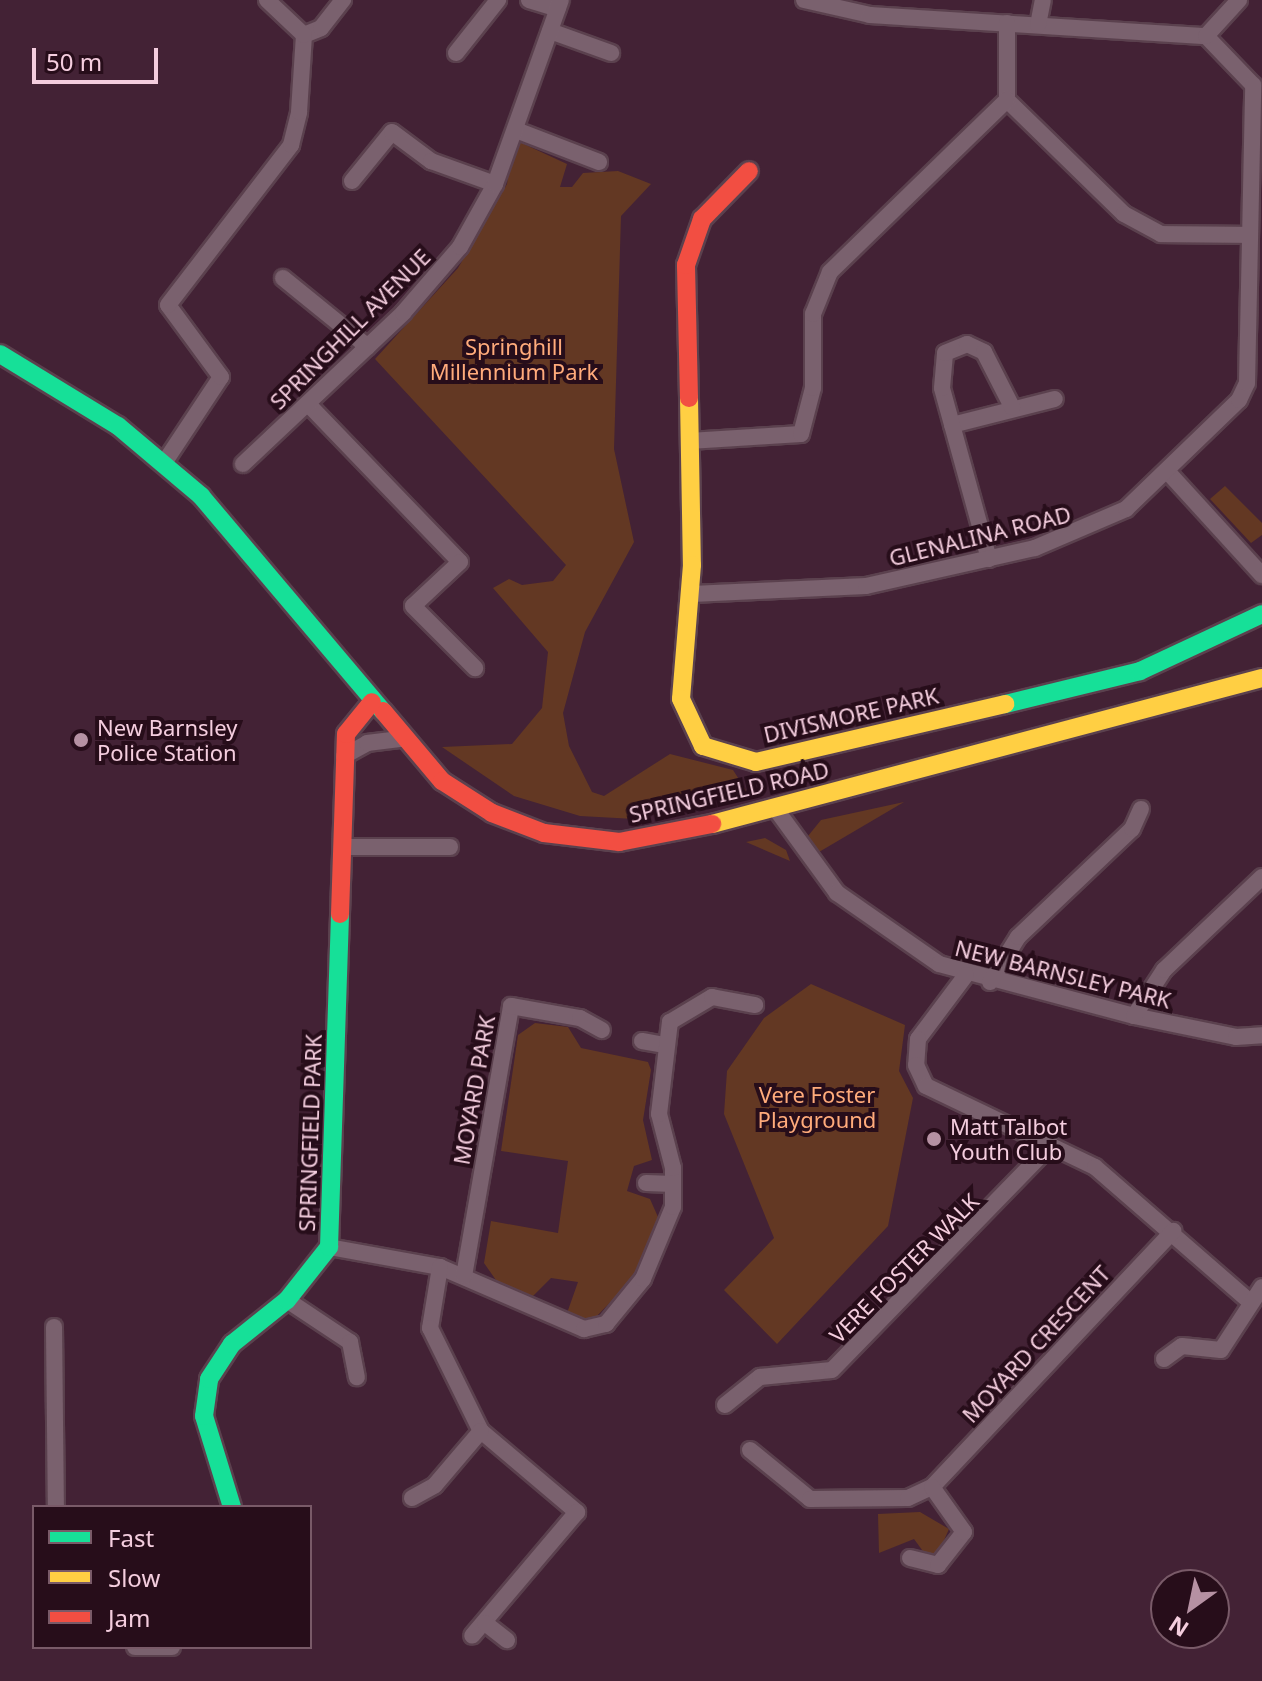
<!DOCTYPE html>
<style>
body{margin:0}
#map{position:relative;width:1262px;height:1681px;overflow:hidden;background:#432235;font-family:"Noto Sans",sans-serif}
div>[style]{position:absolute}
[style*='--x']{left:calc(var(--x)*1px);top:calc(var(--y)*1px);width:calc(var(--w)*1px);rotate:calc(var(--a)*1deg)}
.green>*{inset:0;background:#633823}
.roads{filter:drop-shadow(2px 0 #5b414e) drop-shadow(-2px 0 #5b414e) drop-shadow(0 2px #5b414e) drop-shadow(0 -2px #5b414e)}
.street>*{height:16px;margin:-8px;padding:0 8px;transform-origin:8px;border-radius:8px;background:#7a616e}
.fast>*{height:18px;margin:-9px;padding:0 9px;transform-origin:9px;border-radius:9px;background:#16e098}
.slow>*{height:18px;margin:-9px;padding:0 9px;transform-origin:9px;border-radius:9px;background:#ffcf43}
.jam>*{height:18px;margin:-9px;padding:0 9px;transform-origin:9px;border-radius:9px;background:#f24e42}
.dots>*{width:22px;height:22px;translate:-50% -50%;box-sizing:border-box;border:4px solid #270d1a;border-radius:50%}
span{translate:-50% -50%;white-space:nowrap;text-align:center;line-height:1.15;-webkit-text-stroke:8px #270d1a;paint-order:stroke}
.street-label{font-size:22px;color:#f4cdde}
.park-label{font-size:22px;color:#ffab7b}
.poi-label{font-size:22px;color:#f4cdde}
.left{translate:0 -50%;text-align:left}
.legend{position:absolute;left:32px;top:1505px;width:280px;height:144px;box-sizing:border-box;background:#270d1a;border:2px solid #795a68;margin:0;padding:10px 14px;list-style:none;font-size:24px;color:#f4cdde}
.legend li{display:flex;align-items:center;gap:16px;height:40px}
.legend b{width:40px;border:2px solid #795a68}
.north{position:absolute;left:1150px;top:1569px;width:80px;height:80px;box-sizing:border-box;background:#270d1a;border:2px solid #795a68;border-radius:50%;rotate:213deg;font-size:22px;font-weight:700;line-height:32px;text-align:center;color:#f4cdde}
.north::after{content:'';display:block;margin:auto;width:28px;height:36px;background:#b691a3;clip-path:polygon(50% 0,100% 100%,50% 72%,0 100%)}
.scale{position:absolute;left:32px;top:48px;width:126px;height:36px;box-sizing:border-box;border:4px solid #f4cdde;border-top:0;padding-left:10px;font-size:24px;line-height:28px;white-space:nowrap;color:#f4cdde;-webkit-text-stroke:6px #270d1a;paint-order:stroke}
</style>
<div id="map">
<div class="green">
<div style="clip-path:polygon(513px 139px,567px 164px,560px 187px,572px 187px,583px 173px,618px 171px,651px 184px,621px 216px,614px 449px,634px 542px,585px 632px,563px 713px,569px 746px,592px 792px,604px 796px,670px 754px,733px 770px,747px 792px,635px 819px,580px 816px,514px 796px,442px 747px,512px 744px,542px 708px,548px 652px,493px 588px,509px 579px,522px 585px,553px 581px,566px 565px,375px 359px,458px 268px,507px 184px)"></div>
<div style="clip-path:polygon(1225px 486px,1262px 523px,1262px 535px,1251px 543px,1210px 499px)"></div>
<div style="clip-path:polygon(904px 802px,819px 852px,808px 836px,821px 820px)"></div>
<div style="clip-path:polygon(765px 838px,786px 850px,790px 861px,746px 842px)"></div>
<div style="clip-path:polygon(811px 984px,905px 1025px,899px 1071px,913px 1098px,888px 1226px,777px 1344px,724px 1290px,774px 1238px,724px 1114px,727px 1071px,764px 1018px)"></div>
<div style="clip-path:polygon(535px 1023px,568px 1027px,581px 1048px,648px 1062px,651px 1070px,643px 1120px,652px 1160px,634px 1166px,627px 1191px,650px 1199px,658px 1217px,632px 1280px,591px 1322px,566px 1316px,578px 1282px,551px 1278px,530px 1299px,498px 1283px,484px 1263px,491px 1221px,558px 1233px,568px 1161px,501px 1151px,518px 1035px)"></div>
<div style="clip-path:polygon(920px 1512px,949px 1529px,937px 1556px,925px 1554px,914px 1539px,879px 1553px,878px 1514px)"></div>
</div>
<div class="roads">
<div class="street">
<div style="--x:529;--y:0;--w:30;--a:17"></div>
<div style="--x:804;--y:0;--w:68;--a:12.8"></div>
<div style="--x:870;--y:15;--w:337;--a:3.6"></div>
<div style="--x:1007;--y:23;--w:77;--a:90"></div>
<div style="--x:1007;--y:100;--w:163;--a:44.3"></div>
<div style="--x:1124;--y:214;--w:42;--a:28.4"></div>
<div style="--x:1161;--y:234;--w:89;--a:0.6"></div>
<div style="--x:1038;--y:25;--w:25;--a:-79"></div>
<div style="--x:550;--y:31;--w:65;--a:19.8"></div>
<div style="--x:304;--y:35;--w:18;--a:-22"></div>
<div style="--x:321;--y:28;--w:36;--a:-52"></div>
<div style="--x:1206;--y:36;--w:68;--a:46.2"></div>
<div style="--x:1206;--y:36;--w:49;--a:-47.5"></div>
<div style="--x:456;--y:53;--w:68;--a:-51.6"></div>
<div style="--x:516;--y:130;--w:89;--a:21.1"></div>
<div style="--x:352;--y:181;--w:63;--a:-50.8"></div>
<div style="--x:392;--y:132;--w:49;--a:36.6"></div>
<div style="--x:431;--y:161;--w:68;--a:19.8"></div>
<div style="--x:283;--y:278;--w:109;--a:39.1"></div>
<div style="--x:308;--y:404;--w:219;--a:46.1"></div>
<div style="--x:460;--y:562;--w:64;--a:136.9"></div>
<div style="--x:413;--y:606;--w:88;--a:45"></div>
<div style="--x:952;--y:425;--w:106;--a:-14.2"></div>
<div style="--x:689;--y:441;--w:112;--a:-3.6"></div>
<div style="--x:801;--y:434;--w:48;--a:-75.4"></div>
<div style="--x:813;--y:388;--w:74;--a:-90"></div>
<div style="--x:813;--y:314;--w:45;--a:-68"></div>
<div style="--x:830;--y:272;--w:247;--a:-44.2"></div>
<div style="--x:164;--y:463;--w:103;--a:-56.5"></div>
<div style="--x:221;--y:377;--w:89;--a:-126.4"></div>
<div style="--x:168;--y:305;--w:202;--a:-52.4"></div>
<div style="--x:291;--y:145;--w:34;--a:-76"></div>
<div style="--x:299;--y:112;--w:77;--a:-86.3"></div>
<div style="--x:304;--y:35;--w:51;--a:-136.6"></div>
<div style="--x:243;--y:464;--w:220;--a:-43.3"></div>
<div style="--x:403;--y:313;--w:87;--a:-49.2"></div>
<div style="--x:460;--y:247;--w:72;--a:-60.9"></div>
<div style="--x:495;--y:184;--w:195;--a:-70.3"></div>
<div style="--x:1167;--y:471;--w:141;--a:47.6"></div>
<div style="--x:989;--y:559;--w:177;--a:-105.4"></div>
<div style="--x:942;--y:388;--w:35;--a:-85"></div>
<div style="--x:945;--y:353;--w:24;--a:-22"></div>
<div style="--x:967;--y:344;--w:19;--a:25"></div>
<div style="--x:984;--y:352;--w:62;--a:63"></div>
<div style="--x:692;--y:594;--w:174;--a:-2.6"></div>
<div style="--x:866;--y:586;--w:173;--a:-12.7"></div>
<div style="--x:1035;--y:548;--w:99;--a:-23.2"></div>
<div style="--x:1126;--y:509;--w:157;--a:-44"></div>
<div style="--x:1239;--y:400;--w:19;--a:-65"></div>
<div style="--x:1247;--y:383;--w:298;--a:-88.8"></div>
<div style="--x:344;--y:756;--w:26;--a:-29"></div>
<div style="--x:367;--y:743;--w:35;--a:-7"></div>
<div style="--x:775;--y:808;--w:105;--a:53.9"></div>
<div style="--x:837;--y:893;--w:124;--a:34.8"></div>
<div style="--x:939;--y:964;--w:202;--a:14.9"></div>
<div style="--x:1134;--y:1016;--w:104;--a:11.6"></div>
<div style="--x:1236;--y:1037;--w:26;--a:-4"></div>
<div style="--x:344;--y:847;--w:106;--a:0"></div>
<div style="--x:966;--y:975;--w:80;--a:126.9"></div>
<div style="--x:918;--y:1039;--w:26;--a:94"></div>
<div style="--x:916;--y:1065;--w:23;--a:65"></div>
<div style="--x:926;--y:1086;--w:187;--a:25.6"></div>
<div style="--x:1095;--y:1167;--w:203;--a:41"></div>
<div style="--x:990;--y:982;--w:53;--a:-58.1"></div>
<div style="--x:1018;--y:937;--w:157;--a:-43.5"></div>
<div style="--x:1132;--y:829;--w:22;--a:-66"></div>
<div style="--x:1134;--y:1016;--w:55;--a:-56.9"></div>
<div style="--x:1164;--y:970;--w:135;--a:-43.5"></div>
<div style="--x:642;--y:1041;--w:22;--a:10"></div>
<div style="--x:646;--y:1183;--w:27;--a:2"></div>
<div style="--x:329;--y:1247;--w:113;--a:10.2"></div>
<div style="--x:440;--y:1267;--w:157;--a:23.3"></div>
<div style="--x:584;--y:1329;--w:23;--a:-13"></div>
<div style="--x:606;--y:1324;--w:58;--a:-50.6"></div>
<div style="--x:643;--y:1279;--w:78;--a:-67.4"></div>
<div style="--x:673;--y:1207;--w:39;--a:-90"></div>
<div style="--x:673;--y:1168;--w:56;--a:-104.5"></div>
<div style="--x:659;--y:1114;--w:93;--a:-83.2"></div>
<div style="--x:670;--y:1022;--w:49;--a:-30.8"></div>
<div style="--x:712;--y:997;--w:44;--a:10.5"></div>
<div style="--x:440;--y:1267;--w:62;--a:99.3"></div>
<div style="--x:430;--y:1328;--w:115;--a:63.7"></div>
<div style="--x:481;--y:1431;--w:126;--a:40.2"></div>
<div style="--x:577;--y:1512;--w:162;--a:130.3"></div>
<div style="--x:464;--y:1276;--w:274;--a:-80.1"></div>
<div style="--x:511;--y:1006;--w:70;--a:9.9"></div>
<div style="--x:580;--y:1018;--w:25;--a:29"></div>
<div style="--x:287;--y:1300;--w:76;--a:33.7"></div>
<div style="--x:350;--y:1342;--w:36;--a:79"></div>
<div style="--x:54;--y:1327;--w:180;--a:89.4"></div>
<div style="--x:1164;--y:1359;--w:22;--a:-36"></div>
<div style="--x:1182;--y:1346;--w:39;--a:6"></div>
<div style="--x:1221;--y:1350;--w:75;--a:-56.9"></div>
<div style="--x:725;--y:1405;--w:45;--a:-38.7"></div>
<div style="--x:760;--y:1377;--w:72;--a:-5.6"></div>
<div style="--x:832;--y:1370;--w:314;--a:-45.8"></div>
<div style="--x:750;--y:1450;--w:77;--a:39.2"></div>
<div style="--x:810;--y:1499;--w:98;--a:-0.6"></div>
<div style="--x:908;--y:1498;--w:26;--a:-25"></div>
<div style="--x:932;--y:1487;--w:352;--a:-46.7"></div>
<div style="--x:412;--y:1498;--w:26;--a:-29"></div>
<div style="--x:435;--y:1485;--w:71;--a:-49.6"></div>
<div style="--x:910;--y:1558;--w:29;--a:14"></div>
<div style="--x:938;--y:1565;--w:42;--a:-51.8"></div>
<div style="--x:964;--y:1532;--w:55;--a:-125.4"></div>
<div style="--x:485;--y:1623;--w:28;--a:38"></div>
<div style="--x:135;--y:1647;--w:37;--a:0"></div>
</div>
<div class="fast">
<div style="--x:0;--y:354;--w:138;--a:31.4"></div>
<div style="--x:118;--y:426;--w:109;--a:40.1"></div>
<div style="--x:201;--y:496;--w:282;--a:49.8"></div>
<div style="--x:1005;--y:704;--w:139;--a:-13.7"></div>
<div style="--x:1140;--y:671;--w:135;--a:-25"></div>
<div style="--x:232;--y:1507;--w:95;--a:-107.1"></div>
<div style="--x:204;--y:1416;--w:37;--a:-82"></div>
<div style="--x:209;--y:1379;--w:42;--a:-56.7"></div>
<div style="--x:232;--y:1344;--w:70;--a:-38.7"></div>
<div style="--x:287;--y:1300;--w:68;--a:-51.6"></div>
<div style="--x:329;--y:1247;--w:333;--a:-88.1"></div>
</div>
<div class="slow">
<div style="--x:689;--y:398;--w:167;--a:89"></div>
<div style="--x:692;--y:565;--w:134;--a:94.7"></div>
<div style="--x:681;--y:699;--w:52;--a:64.9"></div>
<div style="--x:703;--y:746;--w:55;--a:16.8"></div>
<div style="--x:756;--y:762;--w:256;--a:-13.1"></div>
<div style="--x:712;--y:824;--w:569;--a:-14.87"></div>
</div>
<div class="jam">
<div style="--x:689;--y:398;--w:133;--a:-91.3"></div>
<div style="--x:686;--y:265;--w:49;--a:-70.8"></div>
<div style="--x:702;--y:219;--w:67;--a:-45.6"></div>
<div style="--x:383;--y:711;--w:92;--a:49.9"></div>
<div style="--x:442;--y:781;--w:59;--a:32.6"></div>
<div style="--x:492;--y:813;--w:56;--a:21"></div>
<div style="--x:544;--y:833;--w:76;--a:6.8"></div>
<div style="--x:619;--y:842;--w:95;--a:-11"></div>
<div style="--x:340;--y:914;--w:180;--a:-88.1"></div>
<div style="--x:346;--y:734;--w:41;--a:-50.9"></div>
</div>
</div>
<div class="dots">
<div style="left:81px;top:740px;background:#b691a3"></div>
<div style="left:934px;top:1139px;background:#b691a3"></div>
</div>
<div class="street-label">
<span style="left:350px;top:329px;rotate:-45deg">SPRINGHILL AVENUE</span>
<span style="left:980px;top:536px;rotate:-14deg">GLENALINA ROAD</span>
<span style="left:851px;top:715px;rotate:-13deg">DIVISMORE PARK</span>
<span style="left:729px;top:792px;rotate:-13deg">SPRINGFIELD ROAD</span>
<span style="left:1063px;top:974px;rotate:14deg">NEW BARNSLEY PARK</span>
<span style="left:474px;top:1090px;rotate:-80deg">MOYARD PARK</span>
<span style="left:310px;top:1133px;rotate:-88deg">SPRINGFIELD PARK</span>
<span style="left:904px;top:1268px;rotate:-45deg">VERE FOSTER WALK</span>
<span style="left:1036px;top:1344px;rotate:-47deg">MOYARD CRESCENT</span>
</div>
<div class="park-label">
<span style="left:514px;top:359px">Springhill<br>Millennium Park</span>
<span style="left:817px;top:1107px">Vere Foster<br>Playground</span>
</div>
<div class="poi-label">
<span class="left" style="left:97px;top:740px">New Barnsley<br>Police Station</span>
<span class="left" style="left:950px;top:1139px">Matt Talbot<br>Youth Club</span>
</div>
<ul class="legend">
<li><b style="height:10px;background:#16e098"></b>Fast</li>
<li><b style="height:10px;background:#ffcf43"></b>Slow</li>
<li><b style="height:10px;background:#f24e42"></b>Jam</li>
</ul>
<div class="north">N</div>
<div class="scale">50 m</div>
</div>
